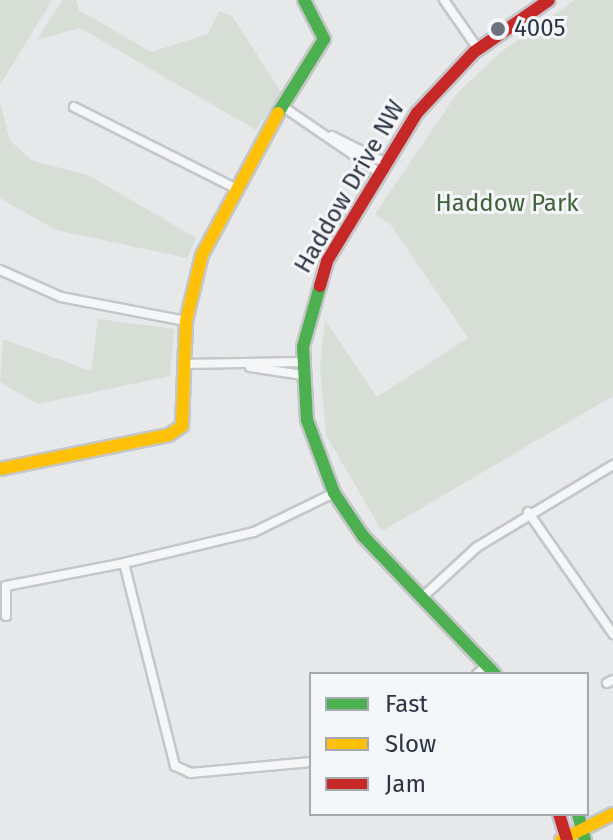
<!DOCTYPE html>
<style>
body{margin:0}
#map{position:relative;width:613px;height:840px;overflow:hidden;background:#e6e8ea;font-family:"Fira Sans",sans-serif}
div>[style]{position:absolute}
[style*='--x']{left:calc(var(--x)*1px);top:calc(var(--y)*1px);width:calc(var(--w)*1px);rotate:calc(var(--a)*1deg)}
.green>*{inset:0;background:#d6ded6}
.roads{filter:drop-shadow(2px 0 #c4c6c8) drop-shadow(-2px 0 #c4c6c8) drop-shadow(0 2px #c4c6c8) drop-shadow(0 -2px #c4c6c8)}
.street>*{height:8px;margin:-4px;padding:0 4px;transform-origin:4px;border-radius:4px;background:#f5f6f7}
.fast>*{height:12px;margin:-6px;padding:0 6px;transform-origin:6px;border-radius:6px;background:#4caf50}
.slow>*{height:12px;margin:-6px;padding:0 6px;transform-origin:6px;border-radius:6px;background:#ffc107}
.jam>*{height:12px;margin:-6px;padding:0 6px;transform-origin:6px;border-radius:6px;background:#c62828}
.dots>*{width:22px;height:22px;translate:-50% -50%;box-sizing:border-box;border:4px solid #f4f6f9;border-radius:50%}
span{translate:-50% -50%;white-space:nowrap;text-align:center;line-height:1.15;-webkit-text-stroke:6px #f4f6f9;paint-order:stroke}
.poi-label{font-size:24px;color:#2b3445}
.left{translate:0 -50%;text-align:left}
.street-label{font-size:24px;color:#2b3445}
.park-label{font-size:24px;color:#3f6138}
.legend{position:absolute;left:309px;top:672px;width:280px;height:144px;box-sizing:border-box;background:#f4f6f9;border:2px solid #a4a8b1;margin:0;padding:10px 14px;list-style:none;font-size:24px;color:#2b3445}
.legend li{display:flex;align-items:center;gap:16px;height:40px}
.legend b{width:40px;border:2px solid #a4a8b1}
</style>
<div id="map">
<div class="green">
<div style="clip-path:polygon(0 0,52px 0,0 85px)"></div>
<div style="clip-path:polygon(62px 0,76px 0,79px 10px,151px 52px,208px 34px,219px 11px,232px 16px,281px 92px,256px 130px,80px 28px,37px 40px)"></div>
<div style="clip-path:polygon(575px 0,613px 0,613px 396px,382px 531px,326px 435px,320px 368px,325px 320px,377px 397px,468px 338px,391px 225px,375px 214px,456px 95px,498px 54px)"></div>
<div style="clip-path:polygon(0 103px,10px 141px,33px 161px,88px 175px,196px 238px,187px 258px,56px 230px,0 198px)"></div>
<div style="clip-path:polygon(98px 319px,174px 329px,170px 376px,38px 404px,0 382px,3px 339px,91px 371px)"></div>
</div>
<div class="roads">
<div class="street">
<div style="--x:444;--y:0;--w:60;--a:55.2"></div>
<div style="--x:282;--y:106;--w:119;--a:34.4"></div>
<div style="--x:74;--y:107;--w:178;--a:26.7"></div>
<div style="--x:332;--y:136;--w:60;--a:26.6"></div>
<div style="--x:0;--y:270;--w:67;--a:23.9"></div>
<div style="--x:61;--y:297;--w:127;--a:10.9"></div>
<div style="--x:184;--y:364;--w:118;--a:-1"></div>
<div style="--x:250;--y:367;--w:53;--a:8.7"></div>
<div style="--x:528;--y:512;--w:149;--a:55.1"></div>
<div style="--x:426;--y:594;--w:69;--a:-42.7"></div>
<div style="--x:477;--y:547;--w:159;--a:-31.1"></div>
<div style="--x:6;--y:616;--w:30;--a:-90"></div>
<div style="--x:6;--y:586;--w:120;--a:-11"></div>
<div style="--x:477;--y:674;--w:14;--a:-39"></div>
<div style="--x:607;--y:683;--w:7;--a:-27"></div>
<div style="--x:311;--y:762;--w:121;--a:174.8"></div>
<div style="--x:191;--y:773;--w:17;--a:-156"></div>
<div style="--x:175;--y:766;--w:209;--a:-104.1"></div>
<div style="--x:124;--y:563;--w:134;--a:-13.4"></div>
<div style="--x:254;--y:532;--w:89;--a:-26"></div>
</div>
<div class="fast">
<div style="--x:278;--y:113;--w:87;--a:-58.1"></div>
<div style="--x:324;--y:39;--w:44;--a:-117.1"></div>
<div style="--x:320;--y:286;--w:63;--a:105.6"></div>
<div style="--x:303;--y:347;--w:73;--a:86.9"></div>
<div style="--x:307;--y:420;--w:78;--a:69.7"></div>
<div style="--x:334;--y:493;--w:52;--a:56"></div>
<div style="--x:363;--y:536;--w:191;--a:46.3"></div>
<div style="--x:578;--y:814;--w:27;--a:75"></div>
</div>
<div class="slow">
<div style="--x:0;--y:469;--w:172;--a:-11.4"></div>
<div style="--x:169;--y:435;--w:16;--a:-35"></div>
<div style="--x:182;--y:426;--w:105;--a:-87.8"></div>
<div style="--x:186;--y:321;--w:68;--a:-76.4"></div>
<div style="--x:202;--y:255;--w:161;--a:-61.8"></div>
<div style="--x:561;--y:840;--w:58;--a:-26.6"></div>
</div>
<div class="jam">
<div style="--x:320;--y:286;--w:26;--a:-74"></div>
<div style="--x:327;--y:261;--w:173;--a:-58.7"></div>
<div style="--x:417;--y:113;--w:83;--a:-46.9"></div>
<div style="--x:474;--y:52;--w:91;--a:-34.7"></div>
<div style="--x:559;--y:814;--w:27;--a:73"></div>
</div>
</div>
<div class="dots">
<div style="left:498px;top:29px;background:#6c737f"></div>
</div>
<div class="poi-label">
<span class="left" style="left:514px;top:29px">4005</span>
</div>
<div class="street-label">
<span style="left:350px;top:187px;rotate:-60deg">Haddow Drive NW</span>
</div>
<div class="park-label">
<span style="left:507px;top:204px">Haddow Park</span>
</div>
<ul class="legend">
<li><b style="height:10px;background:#4caf50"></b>Fast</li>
<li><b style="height:10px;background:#ffc107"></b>Slow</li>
<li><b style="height:10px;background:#c62828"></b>Jam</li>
</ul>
</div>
